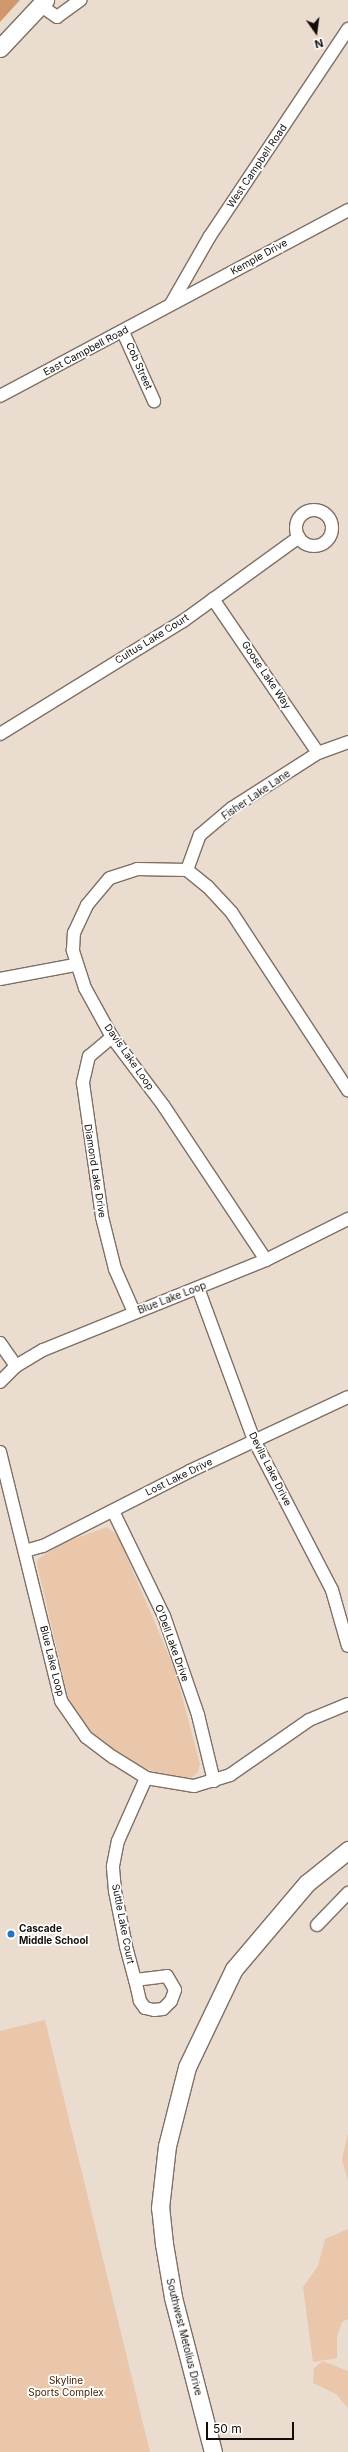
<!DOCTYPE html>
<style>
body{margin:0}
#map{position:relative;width:348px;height:2452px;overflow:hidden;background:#ebdcd0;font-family:Inter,sans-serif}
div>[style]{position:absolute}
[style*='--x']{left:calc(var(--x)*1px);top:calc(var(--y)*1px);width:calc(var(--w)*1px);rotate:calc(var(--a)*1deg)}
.green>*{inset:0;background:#eac6ab}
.forest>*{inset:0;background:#cf996d}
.roads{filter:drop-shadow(1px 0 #7e7065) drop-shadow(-1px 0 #7e7065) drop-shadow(0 1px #7e7065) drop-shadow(0 -1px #7e7065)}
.street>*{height:12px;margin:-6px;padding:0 6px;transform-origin:6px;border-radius:6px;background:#fff}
.street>.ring{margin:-6px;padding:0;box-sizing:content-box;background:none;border:12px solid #fff;border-radius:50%}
.secondary>*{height:17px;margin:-8.5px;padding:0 8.5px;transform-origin:8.5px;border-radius:8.5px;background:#fff}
.dots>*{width:11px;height:11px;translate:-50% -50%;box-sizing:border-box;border:2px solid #fff;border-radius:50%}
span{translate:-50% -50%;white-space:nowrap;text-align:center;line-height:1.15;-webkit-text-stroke:3.5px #fff;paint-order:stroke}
.street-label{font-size:10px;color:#120d09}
.poi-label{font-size:10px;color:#120d09;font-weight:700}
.left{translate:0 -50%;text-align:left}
.park-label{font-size:10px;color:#452200}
.north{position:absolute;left:296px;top:12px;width:40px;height:40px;-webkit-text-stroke:3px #fff;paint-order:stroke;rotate:166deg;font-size:11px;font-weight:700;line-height:16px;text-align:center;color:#120d09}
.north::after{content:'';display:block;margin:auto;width:14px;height:18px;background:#120d09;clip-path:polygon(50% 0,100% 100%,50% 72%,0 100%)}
.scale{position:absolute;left:206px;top:2422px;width:88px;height:18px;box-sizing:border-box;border:2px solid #120d09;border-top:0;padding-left:5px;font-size:12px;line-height:14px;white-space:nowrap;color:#120d09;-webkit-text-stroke:3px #fff;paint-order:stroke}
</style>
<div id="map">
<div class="green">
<div style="clip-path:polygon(107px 1527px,118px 1536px,175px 1670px,200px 1764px,198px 1772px,191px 1778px,174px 1780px,131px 1762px,90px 1734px,70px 1705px,37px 1564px,38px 1559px,63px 1543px)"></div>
<div style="clip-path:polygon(45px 2020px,65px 2103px,150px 2452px,0 2452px,0 2031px)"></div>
<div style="clip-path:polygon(348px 2133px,348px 2180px,342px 2160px)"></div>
<div style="clip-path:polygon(348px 2229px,348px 2319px,342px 2322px,337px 2336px,337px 2358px,313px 2362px,303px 2287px,318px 2266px,325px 2239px)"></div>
<div style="clip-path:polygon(323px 2361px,348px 2371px,348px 2408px,336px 2394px,313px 2383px,314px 2368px)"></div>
</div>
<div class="forest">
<div style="clip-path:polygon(0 0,20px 0,0 22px)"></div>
</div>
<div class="roads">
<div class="street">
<div style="--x:40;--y:5;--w:21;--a:35"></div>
<div style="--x:57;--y:17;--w:29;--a:-36"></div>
<div style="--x:171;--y:304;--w:78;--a:-60.2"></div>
<div style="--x:210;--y:236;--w:249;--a:-56.3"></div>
<div style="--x:123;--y:332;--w:76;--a:65.8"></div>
<div style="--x:0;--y:396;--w:395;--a:-28.1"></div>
<div class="ring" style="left:296px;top:510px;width:24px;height:24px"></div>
<div style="--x:213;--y:599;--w:186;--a:55.7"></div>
<div style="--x:0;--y:734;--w:215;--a:-31.7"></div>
<div style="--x:183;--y:621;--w:143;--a:-35.9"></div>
<div style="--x:187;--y:870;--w:37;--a:-70"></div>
<div style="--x:200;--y:835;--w:42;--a:-40.2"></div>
<div style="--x:232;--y:808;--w:102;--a:-32.6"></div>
<div style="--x:318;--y:753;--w:32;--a:-20"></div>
<div style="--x:0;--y:979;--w:76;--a:-10.6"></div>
<div style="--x:112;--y:1037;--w:30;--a:140"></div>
<div style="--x:89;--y:1056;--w:28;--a:103"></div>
<div style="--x:83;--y:1083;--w:135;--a:81.9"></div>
<div style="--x:102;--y:1217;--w:54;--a:76"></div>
<div style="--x:115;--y:1269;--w:47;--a:66.2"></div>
<div style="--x:266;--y:1260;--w:186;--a:-123.6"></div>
<div style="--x:163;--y:1105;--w:85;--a:-126.9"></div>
<div style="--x:112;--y:1037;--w:56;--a:-118.9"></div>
<div style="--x:85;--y:988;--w:40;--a:-108"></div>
<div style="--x:73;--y:950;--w:17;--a:-87"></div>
<div style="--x:74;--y:933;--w:31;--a:-65"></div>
<div style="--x:87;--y:905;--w:35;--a:-50"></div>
<div style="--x:110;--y:878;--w:28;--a:-18"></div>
<div style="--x:137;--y:869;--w:50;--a:1.1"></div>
<div style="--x:187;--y:870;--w:27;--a:39"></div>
<div style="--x:208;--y:887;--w:35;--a:47"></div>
<div style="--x:232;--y:913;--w:212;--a:56.8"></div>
<div style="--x:198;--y:1288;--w:162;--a:69.8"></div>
<div style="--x:254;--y:1440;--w:169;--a:62.5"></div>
<div style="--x:332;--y:1590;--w:58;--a:74.1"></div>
<div style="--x:0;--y:1343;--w:28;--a:55"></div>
<div style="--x:0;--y:1382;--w:23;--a:-45"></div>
<div style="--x:16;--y:1366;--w:31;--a:-31"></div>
<div style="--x:43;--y:1350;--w:240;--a:-22"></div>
<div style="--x:266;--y:1260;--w:92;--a:-26.6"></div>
<div style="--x:0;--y:1452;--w:256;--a:76.2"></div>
<div style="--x:61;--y:1701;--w:44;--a:55.2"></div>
<div style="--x:86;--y:1737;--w:34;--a:37"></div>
<div style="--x:113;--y:1757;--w:39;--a:32"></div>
<div style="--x:146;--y:1778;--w:49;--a:9.5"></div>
<div style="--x:194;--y:1786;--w:38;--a:-17"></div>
<div style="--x:230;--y:1775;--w:96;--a:-34.8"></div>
<div style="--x:309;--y:1720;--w:42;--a:-22.3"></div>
<div style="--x:113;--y:1511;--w:117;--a:64.1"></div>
<div style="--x:164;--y:1616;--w:105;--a:71"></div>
<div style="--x:198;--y:1715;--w:68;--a:76.4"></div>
<div style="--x:25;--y:1551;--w:19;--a:-16"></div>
<div style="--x:43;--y:1546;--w:165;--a:-27"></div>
<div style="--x:190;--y:1471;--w:174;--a:-25.1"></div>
<div style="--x:317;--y:1925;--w:45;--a:-45.9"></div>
<div style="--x:135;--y:1980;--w:32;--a:-7"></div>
<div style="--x:167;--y:1976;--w:16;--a:60"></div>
<div style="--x:175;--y:1990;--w:12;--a:110"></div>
<div style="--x:171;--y:2001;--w:11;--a:135"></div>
<div style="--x:163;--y:2009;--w:9;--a:174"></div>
<div style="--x:154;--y:2010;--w:9;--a:-167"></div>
<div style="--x:145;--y:2008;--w:9;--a:-126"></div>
<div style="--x:140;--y:2001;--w:22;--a:-103"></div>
<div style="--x:135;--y:1980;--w:35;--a:-105"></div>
<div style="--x:126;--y:1946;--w:56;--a:-101.3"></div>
<div style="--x:115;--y:1891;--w:25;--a:-95"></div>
<div style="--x:113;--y:1866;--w:25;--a:-79"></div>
<div style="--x:118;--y:1841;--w:69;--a:-66"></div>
</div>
<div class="secondary">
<div style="--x:0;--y:48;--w:66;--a:-46.8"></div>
<div style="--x:213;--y:2452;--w:160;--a:-104.5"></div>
<div style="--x:173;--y:2297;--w:54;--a:-99.6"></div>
<div style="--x:164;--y:2244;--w:36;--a:-96"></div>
<div style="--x:160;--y:2208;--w:62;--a:-83.6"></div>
<div style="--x:167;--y:2146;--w:81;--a:-75.8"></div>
<div style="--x:187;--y:2067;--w:109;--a:-64.4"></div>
<div style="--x:234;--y:1969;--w:113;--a:-49.7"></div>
<div style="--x:307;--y:1883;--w:53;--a:-38.8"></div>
</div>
</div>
<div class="dots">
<div style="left:11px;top:1934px;background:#2275c3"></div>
</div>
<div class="street-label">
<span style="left:257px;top:166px;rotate:-56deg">West Campbell Road</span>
<span style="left:259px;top:257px;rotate:-29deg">Kemple Drive</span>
<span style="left:86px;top:351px;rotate:-28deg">East Campbell Road</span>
<span style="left:139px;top:366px;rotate:66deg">Cob Street</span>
<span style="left:152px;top:639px;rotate:-32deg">Cultus Lake Court</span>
<span style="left:266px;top:675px;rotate:56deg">Goose Lake Way</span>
<span style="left:256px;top:795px;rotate:-34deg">Fisher Lake Lane</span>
<span style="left:129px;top:1057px;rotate:55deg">Davis Lake Loop</span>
<span style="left:95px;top:1171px;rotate:81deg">Diamond Lake Drive</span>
<span style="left:172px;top:1298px;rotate:-21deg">Blue Lake Loop</span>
<span style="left:270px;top:1469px;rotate:63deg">Devils Lake Drive</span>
<span style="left:179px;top:1477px;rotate:-26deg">Lost Lake Drive</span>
<span style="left:172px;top:1643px;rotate:70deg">O'Dell Lake Drive</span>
<span style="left:52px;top:1661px;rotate:76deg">Blue Lake Loop</span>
<span style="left:123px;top:1924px;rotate:79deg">Suttle Lake Court</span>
<span style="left:184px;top:2337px;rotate:76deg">Southwest Metolius Drive</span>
</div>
<div class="poi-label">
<span class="left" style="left:19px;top:1934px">Cascade<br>Middle School</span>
</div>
<div class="park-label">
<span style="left:66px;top:2386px">Skyline<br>Sports Complex</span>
</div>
<div class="north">N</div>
<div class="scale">50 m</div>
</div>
